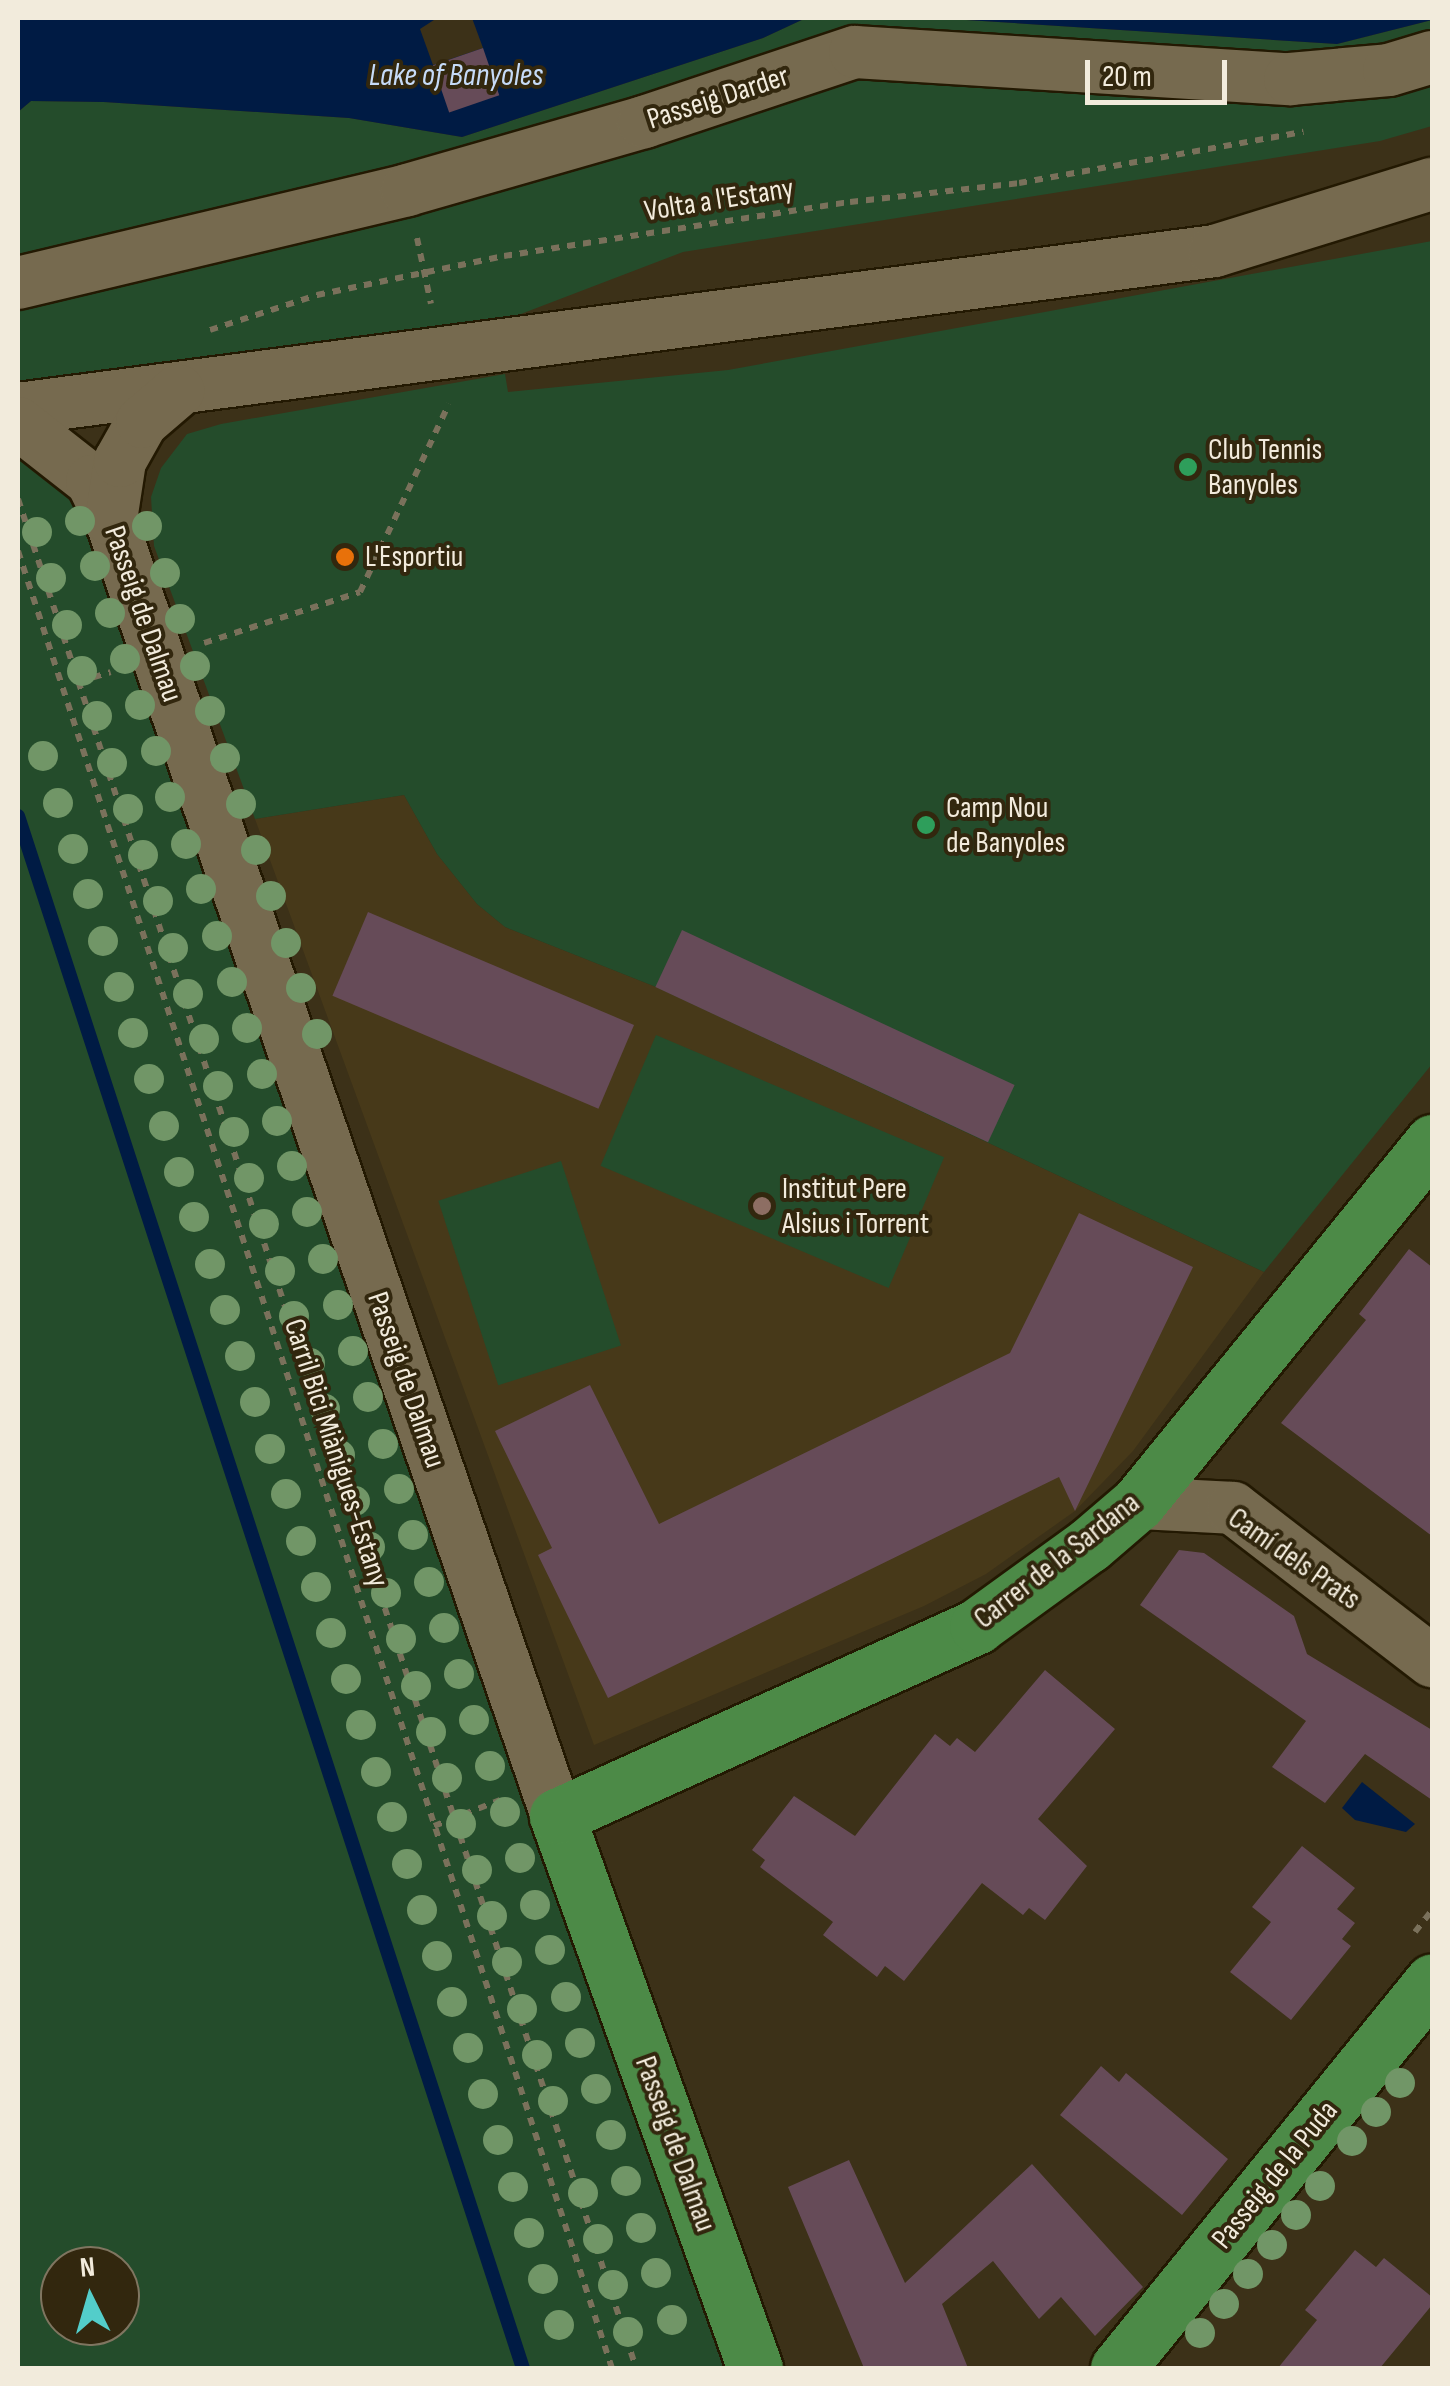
<!DOCTYPE html>
<meta charset="utf-8">
<style>
body{margin:0}
#map{position:relative;width:1450px;height:2386px;overflow:hidden;background:#3c3118;font-family:"Sofia Sans Condensed",sans-serif}
div>[style]{position:absolute}
[style*='--x']{left:calc(var(--x)*1px);top:calc(var(--y)*1px);width:calc(var(--w)*1px);rotate:calc(var(--a)*1deg)}
.built>*{inset:0;background:#473919}
.green>*{inset:0;background:#244c2b;transform-origin:0 0}
.water>*{inset:0;background:#001b44}
.pier>*{inset:0;background:#3c3118}
.stream>*{height:14px;margin:-7px;padding:0 7px;transform-origin:7px;border-radius:7px;background:#001b44}
.building>*{inset:0;background:#664b58;transform-origin:0 0}
.path>*{height:6px;margin-top:-3px;transform-origin:0;background:repeating-linear-gradient(90deg,#7a715b 0 8px,transparent 0 16px)}
.roads{filter:drop-shadow(2px 0 #231902) drop-shadow(-2px 0 #231902) drop-shadow(0 2px #231902) drop-shadow(0 -2px #231902)}
.minor>*{height:52px;margin:-26px;padding:0 26px;transform-origin:26px;border-radius:26px;background:#766a4f}
.major>*{height:55px;margin:-27.5px;padding:0 27.5px;transform-origin:27.5px;border-radius:27.5px;background:#4c8a47}
.trees>*{width:30px;height:30px;margin:-15px;border-radius:50%;background:#719667}
.dots>*{width:28px;height:28px;translate:-50% -50%;box-sizing:border-box;border:5px solid #32270e;border-radius:50%}
span{translate:-50% -50%;white-space:nowrap;text-align:center;line-height:1.15;-webkit-text-stroke:8px #32270e;paint-order:stroke}
.street-label{font-size:30px;color:#f2ebdc}
.poi-label{font-size:30px;color:#f2ebdc}
.left{translate:0 -50%;text-align:left}
.water-label{font-size:32px;color:#c6dbf8;font-style:italic}
.frame{position:absolute;inset:0;border:20px solid #f2ebdc;pointer-events:none}
.north{position:absolute;left:40px;top:2246px;width:100px;height:100px;box-sizing:border-box;background:#32270e;border:2px solid #7f7560;border-radius:50%;rotate:355deg;font-size:28px;font-weight:700;line-height:40px;text-align:center;color:#f2ebdc}
.north::after{content:'';display:block;margin:auto;width:35px;height:45px;background:#53cdca;clip-path:polygon(50% 0,100% 100%,50% 72%,0 100%)}
.scale{position:absolute;left:1085px;top:60px;width:142px;height:45px;box-sizing:border-box;border:5px solid #f2ebdc;border-top:0;padding-left:12px;font-size:30px;line-height:35px;white-space:nowrap;color:#f2ebdc;-webkit-text-stroke:8px #32270e;paint-order:stroke}
</style>
<div id="map">
<div class="built">
<div style="clip-path:polygon(404px 795px,437px 854px,477px 904px,505px 927px,656px 987px,1264px 1272px,1133px 1451px,1075px 1511px,986px 1574px,924px 1606px,594px 1745px,255px 819px)"></div>
</div>
<div class="green">
<div style="clip-path:polygon(evenodd,806px 18px,935px 18px,1337px 44px,1432px 20px,1432px 126px,1380px 141px,683px 252px,513px 317px,53px 388px,734px 2368px,18px 2368px,18px 112px,31px 101px,104px 102px,349px 118px,462px 137px,763px 38px,806px 18px,60px 2266px,120px 2266px,120px 2326px,60px 2326px,60px 2266px)"></div>
<div style="clip-path:polygon(1432px 241px,1432px 1064px,1264px 1272px,656px 987px,505px 927px,477px 904px,437px 854px,404px 795px,255px 819px,154px 546px,151px 497px,161px 468px,187px 434px,221px 424px,505px 374px,508px 392px,728px 370px)"></div>
<div style="left:656px;top:1035px;width:313px;height:142px;rotate:23deg"></div>
<div style="left:561px;top:1161px;width:194px;height:129px;rotate:72deg"></div>
</div>
<div class="water">
<div style="clip-path:polygon(18px 18px,806px 18px,763px 38px,462px 137px,349px 118px,104px 102px,31px 101px,18px 112px)"></div>
<div style="clip-path:polygon(935px 18px,1432px 18px,1432px 20px,1337px 44px)"></div>
<div style="clip-path:polygon(1362px 1782px,1415px 1824px,1406px 1832px,1355px 1820px,1342px 1808px)"></div>
</div>
<div class="pier">
<div style="clip-path:polygon(437px 18px,472px 18px,483px 48px,433px 65px,420px 29px)"></div>
</div>
<div class="stream">
<div style="--x:18;--y:816;--w:1632;--a:71.98"></div>
</div>
<div class="building">
<div style="left:483px;top:48px;width:50px;height:53px;rotate:71deg"></div>
<div style="left:368px;top:912px;width:289px;height:91px;rotate:23deg"></div>
<div style="left:682px;top:930px;width:367px;height:63px;rotate:25deg"></div>
<div style="clip-path:polygon(1079px 1213px,1193px 1267px,1075px 1511px,1059px 1477px,608px 1698px,538px 1555px,552px 1548px,495px 1431px,590px 1385px,659px 1524px,1010px 1353px)"></div>
<div style="clip-path:polygon(1409px 1249px,1432px 1267px,1432px 1536px,1281px 1423px,1366px 1320px,1359px 1314px)"></div>
<div style="clip-path:polygon(1179px 1550px,1204px 1553px,1294px 1616px,1307px 1654px,1432px 1730px,1432px 1800px,1365px 1754px,1325px 1803px,1272px 1767px,1306px 1721px,1140px 1605px)"></div>
<div style="clip-path:polygon(1045px 1670px,1115px 1729px,1038px 1819px,1087px 1866px,1045px 1920px,1029px 1908px,1023px 1915px,982px 1883px,904px 1981px,885px 1966px,877px 1977px,823px 1935px,833px 1922px,760px 1867px,765px 1860px,752px 1850px,794px 1796px,855px 1836px,935px 1734px,950px 1746px,957px 1738px,975px 1752px)"></div>
<div style="clip-path:polygon(1302px 1846px,1355px 1888px,1337px 1909px,1355px 1923px,1342px 1939px,1351px 1946px,1291px 2020px,1230px 1972px,1271px 1922px,1252px 1907px)"></div>
<div style="clip-path:polygon(1101px 2066px,1119px 2082px,1126px 2073px,1228px 2159px,1182px 2215px,1060px 2115px)"></div>
<div style="clip-path:polygon(849px 2160px,905px 2283px,1032px 2164px,1143px 2287px,1095px 2336px,1061px 2297px,1039px 2319px,993px 2261px,942px 2304px,968px 2368px,864px 2368px,788px 2187px)"></div>
<div style="clip-path:polygon(1355px 2250px,1376px 2267px,1384px 2258px,1432px 2297px,1432px 2305px,1380px 2368px,1278px 2368px,1317px 2320px,1305px 2310px)"></div>
</div>
<div class="path">
<div style="--x:417;--y:238;--w:67;--a:78"></div>
<div style="--x:210;--y:330;--w:113;--a:-18.1"></div>
<div style="--x:317;--y:295;--w:191;--a:-11.8"></div>
<div style="--x:504;--y:256;--w:350;--a:-8.9"></div>
<div style="--x:850;--y:202;--w:170;--a:-6.4"></div>
<div style="--x:1019;--y:183;--w:289;--a:-10.2"></div>
<div style="--x:18;--y:499;--w:1969;--a:71.7"></div>
<div style="--x:18;--y:551;--w:1912;--a:71.9"></div>
<div style="--x:204;--y:643;--w:164;--a:-18.1"></div>
<div style="--x:360;--y:592;--w:208;--a:-64.7"></div>
<div style="--x:78;--y:682;--w:34;--a:-17"></div>
<div style="--x:434;--y:1826;--w:71;--a:-21.5"></div>
<div style="--x:1415;--y:1932;--w:28;--a:-52"></div>
</div>
<div class="roads">
<div class="minor">
<div style="--x:18;--y:283;--w:400;--a:-13.4"></div>
<div style="--x:407;--y:190;--w:247;--a:-16"></div>
<div style="--x:644;--y:122;--w:222;--a:-18.4"></div>
<div style="--x:855;--y:52;--w:436;--a:3.6"></div>
<div style="--x:1290;--y:79;--w:99;--a:-5.2"></div>
<div style="--x:1389;--y:70;--w:45;--a:-16.8"></div>
<div style="--x:18;--y:409;--w:1207;--a:-7.52"></div>
<div style="--x:1215;--y:251;--w:227;--a:-17.2"></div>
<div style="--x:18;--y:423;--w:94;--a:38.1"></div>
<div style="--x:92;--y:481;--w:43;--a:64"></div>
<div style="--x:111;--y:520;--w:1371;--a:71.01"></div>
<div style="--x:111;--y:520;--w:60;--a:-81.3"></div>
<div style="--x:120;--y:461;--w:45;--a:-60.6"></div>
<div style="--x:142;--y:422;--w:48;--a:-40.7"></div>
<div style="--x:1138;--y:1503;--w:95;--a:3"></div>
<div style="--x:1233;--y:1508;--w:251;--a:37.6"></div>
</div>
<div class="major">
<div style="--x:755;--y:2368;--w:586;--a:-109.73"></div>
<div style="--x:557;--y:1816;--w:461;--a:-24.3"></div>
<div style="--x:977;--y:1626;--w:138;--a:-35.9"></div>
<div style="--x:1089;--y:1545;--w:65;--a:-40.6"></div>
<div style="--x:1138;--y:1503;--w:466;--a:-50.8"></div>
<div style="--x:1118;--y:2368;--w:498;--a:-50.9"></div>
</div>
</div>
<div class="trees">
<div style="left:80px;top:521px"></div>
<div style="left:147px;top:526px"></div>
<div style="left:37px;top:532px"></div>
<div style="left:95px;top:566px"></div>
<div style="left:165px;top:573px"></div>
<div style="left:51px;top:578px"></div>
<div style="left:110px;top:613px"></div>
<div style="left:180px;top:619px"></div>
<div style="left:67px;top:625px"></div>
<div style="left:125px;top:659px"></div>
<div style="left:195px;top:666px"></div>
<div style="left:82px;top:671px"></div>
<div style="left:140px;top:705px"></div>
<div style="left:210px;top:711px"></div>
<div style="left:97px;top:716px"></div>
<div style="left:156px;top:751px"></div>
<div style="left:43px;top:756px"></div>
<div style="left:225px;top:758px"></div>
<div style="left:112px;top:763px"></div>
<div style="left:170px;top:797px"></div>
<div style="left:58px;top:803px"></div>
<div style="left:241px;top:804px"></div>
<div style="left:128px;top:809px"></div>
<div style="left:186px;top:844px"></div>
<div style="left:73px;top:849px"></div>
<div style="left:256px;top:850px"></div>
<div style="left:143px;top:855px"></div>
<div style="left:201px;top:889px"></div>
<div style="left:88px;top:894px"></div>
<div style="left:271px;top:896px"></div>
<div style="left:158px;top:901px"></div>
<div style="left:217px;top:936px"></div>
<div style="left:103px;top:941px"></div>
<div style="left:286px;top:943px"></div>
<div style="left:173px;top:948px"></div>
<div style="left:232px;top:982px"></div>
<div style="left:119px;top:987px"></div>
<div style="left:301px;top:988px"></div>
<div style="left:188px;top:994px"></div>
<div style="left:247px;top:1028px"></div>
<div style="left:133px;top:1033px"></div>
<div style="left:317px;top:1034px"></div>
<div style="left:204px;top:1039px"></div>
<div style="left:262px;top:1074px"></div>
<div style="left:149px;top:1079px"></div>
<div style="left:218px;top:1086px"></div>
<div style="left:277px;top:1121px"></div>
<div style="left:164px;top:1126px"></div>
<div style="left:234px;top:1132px"></div>
<div style="left:292px;top:1166px"></div>
<div style="left:179px;top:1172px"></div>
<div style="left:249px;top:1178px"></div>
<div style="left:307px;top:1212px"></div>
<div style="left:194px;top:1217px"></div>
<div style="left:264px;top:1224px"></div>
<div style="left:323px;top:1259px"></div>
<div style="left:210px;top:1264px"></div>
<div style="left:280px;top:1271px"></div>
<div style="left:338px;top:1305px"></div>
<div style="left:225px;top:1310px"></div>
<div style="left:294px;top:1316px"></div>
<div style="left:353px;top:1351px"></div>
<div style="left:240px;top:1356px"></div>
<div style="left:310px;top:1363px"></div>
<div style="left:368px;top:1397px"></div>
<div style="left:255px;top:1402px"></div>
<div style="left:325px;top:1409px"></div>
<div style="left:383px;top:1444px"></div>
<div style="left:270px;top:1449px"></div>
<div style="left:340px;top:1455px"></div>
<div style="left:399px;top:1489px"></div>
<div style="left:286px;top:1494px"></div>
<div style="left:355px;top:1501px"></div>
<div style="left:413px;top:1535px"></div>
<div style="left:301px;top:1541px"></div>
<div style="left:370px;top:1547px"></div>
<div style="left:429px;top:1582px"></div>
<div style="left:316px;top:1587px"></div>
<div style="left:386px;top:1593px"></div>
<div style="left:444px;top:1628px"></div>
<div style="left:331px;top:1633px"></div>
<div style="left:401px;top:1639px"></div>
<div style="left:459px;top:1674px"></div>
<div style="left:346px;top:1679px"></div>
<div style="left:416px;top:1686px"></div>
<div style="left:474px;top:1720px"></div>
<div style="left:361px;top:1725px"></div>
<div style="left:431px;top:1732px"></div>
<div style="left:490px;top:1766px"></div>
<div style="left:376px;top:1772px"></div>
<div style="left:447px;top:1778px"></div>
<div style="left:505px;top:1812px"></div>
<div style="left:392px;top:1817px"></div>
<div style="left:461px;top:1824px"></div>
<div style="left:520px;top:1858px"></div>
<div style="left:407px;top:1864px"></div>
<div style="left:477px;top:1870px"></div>
<div style="left:535px;top:1905px"></div>
<div style="left:422px;top:1910px"></div>
<div style="left:492px;top:1916px"></div>
<div style="left:550px;top:1950px"></div>
<div style="left:437px;top:1956px"></div>
<div style="left:507px;top:1962px"></div>
<div style="left:566px;top:1997px"></div>
<div style="left:452px;top:2002px"></div>
<div style="left:522px;top:2009px"></div>
<div style="left:580px;top:2043px"></div>
<div style="left:468px;top:2048px"></div>
<div style="left:537px;top:2055px"></div>
<div style="left:1400px;top:2083px"></div>
<div style="left:596px;top:2089px"></div>
<div style="left:483px;top:2094px"></div>
<div style="left:553px;top:2101px"></div>
<div style="left:1376px;top:2112px"></div>
<div style="left:611px;top:2135px"></div>
<div style="left:498px;top:2140px"></div>
<div style="left:1352px;top:2141px"></div>
<div style="left:626px;top:2181px"></div>
<div style="left:1320px;top:2186px"></div>
<div style="left:513px;top:2187px"></div>
<div style="left:583px;top:2193px"></div>
<div style="left:1296px;top:2215px"></div>
<div style="left:641px;top:2228px"></div>
<div style="left:529px;top:2233px"></div>
<div style="left:598px;top:2239px"></div>
<div style="left:1272px;top:2245px"></div>
<div style="left:656px;top:2273px"></div>
<div style="left:1248px;top:2274px"></div>
<div style="left:543px;top:2279px"></div>
<div style="left:613px;top:2285px"></div>
<div style="left:1224px;top:2304px"></div>
<div style="left:672px;top:2320px"></div>
<div style="left:559px;top:2325px"></div>
<div style="left:628px;top:2332px"></div>
<div style="left:1200px;top:2333px"></div>
</div>
<div class="dots">
<div style="left:1188px;top:467px;background:#2e9e5b"></div>
<div style="left:345px;top:557px;background:#e8710a"></div>
<div style="left:926px;top:825px;background:#2e9e5b"></div>
<div style="left:762px;top:1206px;background:#8d6e63"></div>
</div>
<div class="street-label">
<span style="left:718px;top:98px;rotate:-18deg">Passeig Darder</span>
<span style="left:719px;top:200px;rotate:-9deg">Volta a l'Estany</span>
<span style="left:143px;top:614px;rotate:71deg">Passeig de Dalmau</span>
<span style="left:406px;top:1380px;rotate:71deg">Passeig de Dalmau</span>
<span style="left:336px;top:1453px;rotate:72deg">Carril Bici Miànigues-Estany</span>
<span style="left:1294px;top:1559px;rotate:35deg">Camí dels Prats</span>
<span style="left:1057px;top:1561px;rotate:-38deg">Carrer de la Sardana</span>
<span style="left:675px;top:2144px;rotate:70deg">Passeig de Dalmau</span>
<span style="left:1275px;top:2175px;rotate:-51deg">Passeig de la Puda</span>
</div>
<div class="poi-label">
<span class="left" style="left:1208px;top:467px">Club Tennis<br>Banyoles</span>
<span class="left" style="left:365px;top:557px">L'Esportiu</span>
<span class="left" style="left:946px;top:825px">Camp Nou<br>de Banyoles</span>
<span class="left" style="left:782px;top:1206px">Institut Pere<br>Alsius i Torrent</span>
</div>
<div class="water-label">
<span style="left:456px;top:76px">Lake of Banyoles</span>
</div>
<div class="frame"></div>
<div class="north">N</div>
<div class="scale">20 m</div>
</div>
